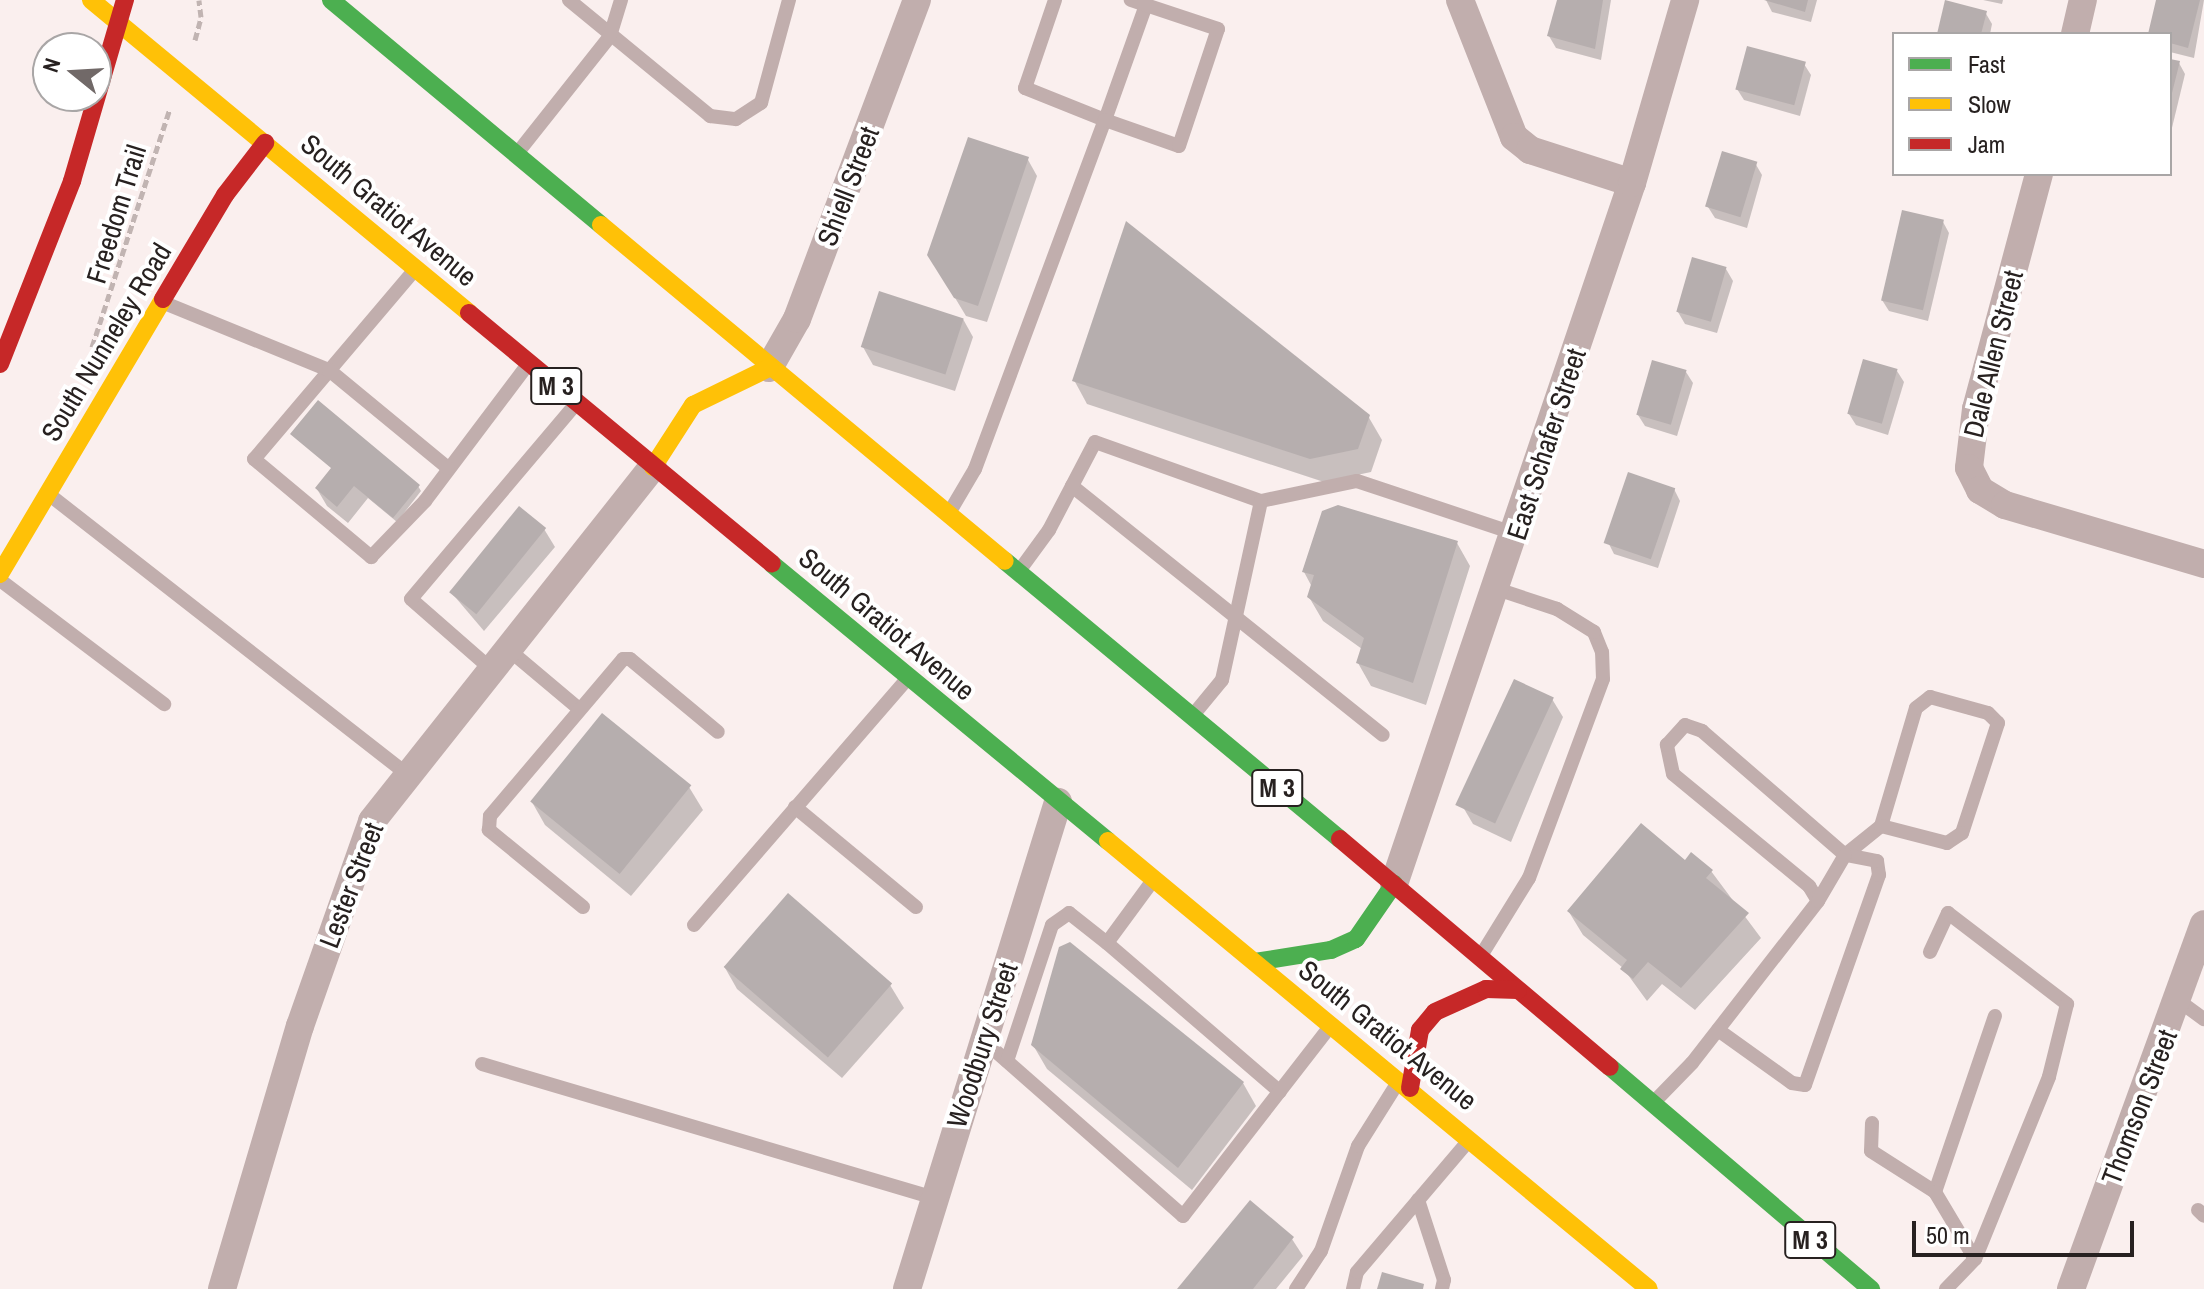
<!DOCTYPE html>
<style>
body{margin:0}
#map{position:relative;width:2204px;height:1289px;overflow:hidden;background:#faefee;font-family:"Archivo Narrow",sans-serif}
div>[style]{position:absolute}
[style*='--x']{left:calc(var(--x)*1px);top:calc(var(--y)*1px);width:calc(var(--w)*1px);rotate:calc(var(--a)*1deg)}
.shadow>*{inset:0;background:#0003}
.building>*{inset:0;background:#b6aeae;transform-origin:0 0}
.path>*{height:5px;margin-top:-2.5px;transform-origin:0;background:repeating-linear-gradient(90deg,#c1b4b2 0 8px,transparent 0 12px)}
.lane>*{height:14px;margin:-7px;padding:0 7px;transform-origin:7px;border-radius:7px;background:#c1aead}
.street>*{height:28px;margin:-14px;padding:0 14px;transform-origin:14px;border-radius:14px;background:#c1aead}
.fast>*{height:18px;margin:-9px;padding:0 9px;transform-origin:9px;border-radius:9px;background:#4caf50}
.slow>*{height:18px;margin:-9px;padding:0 9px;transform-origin:9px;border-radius:9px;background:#ffc107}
.jam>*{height:18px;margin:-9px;padding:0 9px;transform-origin:9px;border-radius:9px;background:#c62828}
span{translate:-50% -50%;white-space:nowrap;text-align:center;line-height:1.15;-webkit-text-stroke:8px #fff;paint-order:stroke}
.shield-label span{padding:2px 6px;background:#fff;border:2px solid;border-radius:6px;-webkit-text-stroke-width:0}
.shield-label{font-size:26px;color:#272120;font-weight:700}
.street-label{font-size:28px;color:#272120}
.legend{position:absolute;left:1892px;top:32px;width:280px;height:144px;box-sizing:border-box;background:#fff;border:2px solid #a9a6a6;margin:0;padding:10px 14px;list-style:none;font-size:24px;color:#272120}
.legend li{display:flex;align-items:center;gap:16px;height:40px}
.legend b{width:40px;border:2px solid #a9a6a6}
.north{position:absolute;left:32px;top:32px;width:80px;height:80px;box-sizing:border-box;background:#fff;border:2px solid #a9a6a6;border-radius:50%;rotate:288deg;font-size:22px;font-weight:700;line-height:32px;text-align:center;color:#272120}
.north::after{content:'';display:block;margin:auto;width:28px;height:36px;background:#716968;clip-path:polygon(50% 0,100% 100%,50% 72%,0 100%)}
.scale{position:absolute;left:1912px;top:1221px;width:222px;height:36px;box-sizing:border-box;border:4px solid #272120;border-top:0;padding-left:10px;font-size:24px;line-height:28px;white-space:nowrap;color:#272120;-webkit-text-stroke:6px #fff;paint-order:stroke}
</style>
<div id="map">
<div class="shadow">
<div style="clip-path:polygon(1559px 0,1611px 0,1601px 60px,1556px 48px,1549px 36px)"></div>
<div style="clip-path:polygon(1766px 0,1817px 0,1811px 22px,1772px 12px)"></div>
<div style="clip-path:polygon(1983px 0,2003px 0,2002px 4px)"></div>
<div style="clip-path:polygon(2158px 0,2204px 0,2194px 58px,2170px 52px,2170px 34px,2150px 34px)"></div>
<div style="clip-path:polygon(1985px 12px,1992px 24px,1990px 34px,1939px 34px)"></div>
<div style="clip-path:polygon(2170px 61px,2179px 63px,2185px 74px,2170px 136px)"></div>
<div style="clip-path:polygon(1804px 64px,1811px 75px,1800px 116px,1744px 100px,1737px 89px)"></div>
<div style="clip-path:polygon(1027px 158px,1037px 176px,987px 322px,966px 316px,940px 273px)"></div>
<div style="clip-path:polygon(1755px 163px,1762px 175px,1747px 228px,1715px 218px,1708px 207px)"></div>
<div style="clip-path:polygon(1943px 222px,1949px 233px,1928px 321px,1889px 311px,1882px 300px)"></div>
<div style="clip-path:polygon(1726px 269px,1733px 281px,1717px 333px,1685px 324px,1678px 312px)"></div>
<div style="clip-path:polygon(963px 319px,973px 337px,955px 391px,873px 365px,863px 347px)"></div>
<div style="clip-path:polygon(1897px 371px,1904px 382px,1888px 435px,1856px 425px,1849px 414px)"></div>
<div style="clip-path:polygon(1686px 372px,1693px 383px,1677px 436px,1645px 426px,1638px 415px)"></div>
<div style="clip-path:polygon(1074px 380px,1368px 416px,1382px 440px,1371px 472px,1324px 482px,1087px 404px)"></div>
<div style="clip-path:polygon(293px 434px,418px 486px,421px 491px,397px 522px,368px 498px,348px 523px,327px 506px,317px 489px,333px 469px)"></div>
<div style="clip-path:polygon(1674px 489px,1680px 501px,1658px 568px,1614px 554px,1608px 542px)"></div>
<div style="clip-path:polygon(544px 529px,555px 547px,484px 631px,450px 591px)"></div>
<div style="clip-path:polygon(1457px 543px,1470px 566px,1426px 705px,1371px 686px,1358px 663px,1362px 649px,1323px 621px,1309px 597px,1312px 587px,1304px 572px)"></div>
<div style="clip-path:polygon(1552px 699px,1563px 717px,1511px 842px,1473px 824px,1463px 807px)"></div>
<div style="clip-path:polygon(689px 787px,703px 810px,631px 896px,545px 825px,532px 802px)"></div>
<div style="clip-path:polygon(1685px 863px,1711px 871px,1761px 938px,1695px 1010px,1662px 984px,1647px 1001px,1623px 968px,1583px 935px,1569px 912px)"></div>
<div style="clip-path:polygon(724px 966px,890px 985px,904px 1008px,842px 1078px,737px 989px)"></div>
<div style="clip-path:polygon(1033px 1045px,1243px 1083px,1256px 1106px,1192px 1190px,1047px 1069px)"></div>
<div style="clip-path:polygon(1292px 1239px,1303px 1256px,1276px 1289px,1179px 1289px)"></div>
</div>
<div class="building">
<div style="clip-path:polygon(1557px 0,1603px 0,1595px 49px,1547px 36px)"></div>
<div style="clip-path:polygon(1764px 0,1808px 0,1805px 12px)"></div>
<div style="clip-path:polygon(1945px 0,1987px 11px,1981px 34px,1937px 34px)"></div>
<div style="clip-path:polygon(2156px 0,2200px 0,2188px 48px,2170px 43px,2170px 34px,2148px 34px)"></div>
<div style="left:1747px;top:46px;width:61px;height:45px;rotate:15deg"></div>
<div style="clip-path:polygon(2170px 59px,2180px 61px,2171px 97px,2170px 96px)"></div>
<div style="clip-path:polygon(968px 137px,1029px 157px,978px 306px,954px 298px,927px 255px)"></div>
<div style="left:1722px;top:151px;width:37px;height:58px;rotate:17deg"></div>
<div style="left:1902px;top:210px;width:43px;height:93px;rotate:13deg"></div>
<div style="clip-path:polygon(1126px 221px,1370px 415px,1358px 449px,1310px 459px,1072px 381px)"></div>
<div style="left:1692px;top:257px;width:36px;height:57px;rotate:16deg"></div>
<div style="left:879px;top:291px;width:89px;height:59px;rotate:18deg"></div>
<div style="left:1863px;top:359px;width:36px;height:57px;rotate:16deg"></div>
<div style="left:1652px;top:360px;width:36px;height:57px;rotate:16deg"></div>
<div style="clip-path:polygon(318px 400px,420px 485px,393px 518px,354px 486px,337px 507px,315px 488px,331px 468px,290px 434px)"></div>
<div style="left:1628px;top:472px;width:50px;height:75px;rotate:19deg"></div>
<div style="clip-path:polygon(1338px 505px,1458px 541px,1413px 683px,1356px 663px,1364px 638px,1307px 597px,1314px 575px,1302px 572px,1322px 511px)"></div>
<div style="left:519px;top:506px;width:35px;height:111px;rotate:39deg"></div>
<div style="left:1514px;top:679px;width:44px;height:139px;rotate:25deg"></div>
<div style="left:602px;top:713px;width:115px;height:114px;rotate:39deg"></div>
<div style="clip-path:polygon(1641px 823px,1685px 860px,1691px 852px,1713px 870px,1706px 878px,1749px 913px,1681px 988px,1648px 962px,1633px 979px,1620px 969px,1627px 960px,1567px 911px)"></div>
<div style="left:788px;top:893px;width:138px;height:98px;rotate:41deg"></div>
<div style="clip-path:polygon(1070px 942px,1244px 1082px,1178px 1168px,1031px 1045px,1059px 947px)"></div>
<div style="clip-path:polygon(1250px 1200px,1294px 1237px,1253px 1289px,1177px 1289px)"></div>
<div style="clip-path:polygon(1382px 1272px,1424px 1284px,1423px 1289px,1377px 1289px)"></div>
</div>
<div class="path">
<div style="--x:195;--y:40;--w:24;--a:-75"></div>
<div style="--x:201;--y:17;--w:17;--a:-97"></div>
<div style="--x:92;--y:347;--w:250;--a:-71.9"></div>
</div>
<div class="lane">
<div style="--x:569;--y:0;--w:183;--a:39.4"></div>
<div style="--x:710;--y:116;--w:26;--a:7"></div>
<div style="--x:736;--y:119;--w:30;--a:-33"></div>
<div style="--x:761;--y:103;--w:107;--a:-74.8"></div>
<div style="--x:1055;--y:0;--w:93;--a:108.8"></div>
<div style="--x:1025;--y:88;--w:86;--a:21.8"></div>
<div style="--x:1105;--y:120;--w:122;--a:-70.4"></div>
<div style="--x:519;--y:151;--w:147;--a:-51.6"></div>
<div style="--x:610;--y:36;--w:38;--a:-73"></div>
<div style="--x:412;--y:273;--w:244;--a:130.3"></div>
<div style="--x:254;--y:459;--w:153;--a:39.9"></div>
<div style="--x:371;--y:557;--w:78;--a:-46"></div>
<div style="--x:425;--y:501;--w:168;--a:-53"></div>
<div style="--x:162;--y:302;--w:180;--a:22.2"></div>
<div style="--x:329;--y:370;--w:154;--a:39.5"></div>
<div style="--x:1072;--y:486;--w:398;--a:38.7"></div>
<div style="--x:51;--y:496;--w:452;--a:38"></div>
<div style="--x:952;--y:508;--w:45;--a:-59.5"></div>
<div style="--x:975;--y:469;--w:372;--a:-69.6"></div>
<div style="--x:1105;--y:120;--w:78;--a:19.4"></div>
<div style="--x:1179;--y:146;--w:123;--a:-71.6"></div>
<div style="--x:1218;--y:29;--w:92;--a:-161.6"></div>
<div style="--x:1022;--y:567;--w:46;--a:-53.9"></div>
<div style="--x:1049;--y:530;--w:99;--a:-62.4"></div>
<div style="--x:1095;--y:442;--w:176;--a:19.6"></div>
<div style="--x:1261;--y:501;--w:98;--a:-11.8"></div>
<div style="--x:1357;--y:481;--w:168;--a:18.4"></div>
<div style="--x:0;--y:580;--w:206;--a:37.1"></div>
<div style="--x:508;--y:649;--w:92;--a:40.1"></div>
<div style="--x:491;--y:669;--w:106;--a:-138.8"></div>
<div style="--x:411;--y:599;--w:254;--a:-49.8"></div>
<div style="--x:1194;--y:714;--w:44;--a:-50.5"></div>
<div style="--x:1222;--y:680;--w:183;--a:-77.7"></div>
<div style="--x:795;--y:807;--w:157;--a:39.6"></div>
<div style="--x:1845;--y:855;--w:46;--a:-38.9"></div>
<div style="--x:1881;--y:826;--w:123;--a:-73.5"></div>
<div style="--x:1916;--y:708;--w:18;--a:-38"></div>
<div style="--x:1930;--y:697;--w:60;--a:15.4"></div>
<div style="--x:1988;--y:713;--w:14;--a:45"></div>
<div style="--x:1998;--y:723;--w:116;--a:108.1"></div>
<div style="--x:1962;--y:833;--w:18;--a:146"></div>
<div style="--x:1947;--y:843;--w:68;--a:-165.6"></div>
<div style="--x:1151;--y:883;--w:74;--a:126.3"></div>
<div style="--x:1107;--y:943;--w:228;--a:40.7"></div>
<div style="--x:583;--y:907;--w:122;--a:-140.7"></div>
<div style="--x:489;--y:830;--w:14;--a:-86"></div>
<div style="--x:490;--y:816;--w:206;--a:-49.7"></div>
<div style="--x:623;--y:659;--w:7;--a:0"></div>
<div style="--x:630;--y:659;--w:114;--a:39.7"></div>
<div style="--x:694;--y:925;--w:323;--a:-49.1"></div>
<div style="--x:1930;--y:952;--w:43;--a:-65.2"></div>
<div style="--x:1948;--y:913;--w:150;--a:37.4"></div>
<div style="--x:2067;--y:1004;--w:75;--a:103.9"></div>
<div style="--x:2049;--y:1077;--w:196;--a:112.1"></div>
<div style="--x:1975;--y:1259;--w:42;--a:134"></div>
<div style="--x:1482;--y:954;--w:89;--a:-58.3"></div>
<div style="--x:1529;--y:878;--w:212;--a:-69.6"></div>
<div style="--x:1603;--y:679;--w:27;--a:-92"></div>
<div style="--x:1602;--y:652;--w:22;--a:-112"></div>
<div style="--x:1594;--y:632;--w:44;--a:-148.1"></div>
<div style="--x:1557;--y:609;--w:63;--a:-161.6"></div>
<div style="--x:2179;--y:1001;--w:31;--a:36"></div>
<div style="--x:1718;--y:1030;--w:91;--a:35.6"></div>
<div style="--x:1792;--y:1083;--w:13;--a:9"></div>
<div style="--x:1805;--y:1085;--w:223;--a:-70.6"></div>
<div style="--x:1879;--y:875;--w:14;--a:-98"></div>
<div style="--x:1877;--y:861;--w:33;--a:-169"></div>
<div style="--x:984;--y:1041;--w:265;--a:41.3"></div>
<div style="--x:1183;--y:1216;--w:238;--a:-52.2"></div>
<div style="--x:1007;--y:1061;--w:143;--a:-71.7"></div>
<div style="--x:1052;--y:925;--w:21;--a:-35"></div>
<div style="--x:1069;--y:913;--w:48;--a:38.3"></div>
<div style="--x:482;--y:1064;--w:471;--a:16.5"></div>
<div style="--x:1655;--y:1101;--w:53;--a:-45.8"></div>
<div style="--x:1692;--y:1063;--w:205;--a:-52.1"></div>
<div style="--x:1818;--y:901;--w:17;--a:-121"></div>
<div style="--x:1809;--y:886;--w:176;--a:-140.5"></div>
<div style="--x:1673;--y:774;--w:30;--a:-102"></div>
<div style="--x:1667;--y:745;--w:27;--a:-48"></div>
<div style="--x:1685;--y:725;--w:18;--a:19"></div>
<div style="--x:1702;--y:731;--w:189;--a:40.9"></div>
<div style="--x:1845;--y:855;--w:53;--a:120.4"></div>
<div style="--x:1872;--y:1123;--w:28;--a:92"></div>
<div style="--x:1871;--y:1151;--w:76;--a:32.6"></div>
<div style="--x:1935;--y:1192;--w:186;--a:-71.2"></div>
<div style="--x:1935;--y:1192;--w:78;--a:59.2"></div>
<div style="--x:1418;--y:1200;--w:84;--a:72"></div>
<div style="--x:1444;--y:1280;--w:9;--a:103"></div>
<div style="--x:2198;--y:1210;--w:8;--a:45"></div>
<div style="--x:1296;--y:1289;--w:45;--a:-56.7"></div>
<div style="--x:1321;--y:1251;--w:111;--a:-70.6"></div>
<div style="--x:1358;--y:1146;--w:70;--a:-57.9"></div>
<div style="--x:1353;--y:1289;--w:17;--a:-77"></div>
<div style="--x:1357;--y:1272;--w:167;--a:-49.6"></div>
</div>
<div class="street">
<div style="--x:1460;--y:0;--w:147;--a:68.5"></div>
<div style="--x:1514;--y:137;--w:21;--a:39"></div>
<div style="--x:1530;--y:150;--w:107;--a:17.9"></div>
<div style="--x:2075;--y:34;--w:35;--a:-77"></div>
<div style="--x:2039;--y:174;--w:243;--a:105"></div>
<div style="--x:1976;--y:409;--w:59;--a:96.8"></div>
<div style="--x:1969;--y:468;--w:25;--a:63"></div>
<div style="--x:1980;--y:490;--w:29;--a:31"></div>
<div style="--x:2005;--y:505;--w:208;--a:16.5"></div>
<div style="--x:769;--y:368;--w:56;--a:-60.3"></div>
<div style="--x:797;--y:319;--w:341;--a:-69.4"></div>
<div style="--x:1394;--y:884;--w:740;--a:-71.25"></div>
<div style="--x:1632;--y:183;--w:191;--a:-73.8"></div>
<div style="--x:222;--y:1289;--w:274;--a:-73.5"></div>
<div style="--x:300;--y:1026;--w:217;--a:-70.6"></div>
<div style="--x:372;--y:821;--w:452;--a:-51.6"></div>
<div style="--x:907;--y:1289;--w:510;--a:-72.77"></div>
<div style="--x:2071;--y:1289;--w:388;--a:-70"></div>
</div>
<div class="fast">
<div style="--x:331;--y:0;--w:351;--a:39.8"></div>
<div style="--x:1005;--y:561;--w:435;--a:39.7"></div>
<div style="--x:772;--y:564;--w:435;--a:39.5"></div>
<div style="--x:1255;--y:962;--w:77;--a:-9"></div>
<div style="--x:1331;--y:950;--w:27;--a:-24"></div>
<div style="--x:1356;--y:939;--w:67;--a:-55.4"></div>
<div style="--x:1610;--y:1067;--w:343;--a:40.4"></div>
</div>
<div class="slow">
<div style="--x:91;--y:0;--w:491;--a:39.6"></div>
<div style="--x:601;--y:225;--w:525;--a:39.75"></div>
<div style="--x:653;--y:467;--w:74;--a:-57.2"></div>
<div style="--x:693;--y:405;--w:85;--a:-26"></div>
<div style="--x:0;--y:574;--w:320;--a:-59.3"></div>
<div style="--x:1108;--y:841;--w:702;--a:39.63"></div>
</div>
<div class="jam">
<div style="--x:163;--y:299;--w:121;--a:-59.2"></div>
<div style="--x:225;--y:195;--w:66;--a:-52.4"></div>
<div style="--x:469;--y:313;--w:393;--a:39.6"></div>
<div style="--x:0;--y:364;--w:197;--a:-68.5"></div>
<div style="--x:72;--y:181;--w:189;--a:-73.7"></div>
<div style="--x:1340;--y:839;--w:353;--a:40.2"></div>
<div style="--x:1410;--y:1088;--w:59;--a:-80.2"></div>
<div style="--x:1420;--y:1030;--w:23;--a:-50"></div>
<div style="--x:1435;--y:1012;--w:56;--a:-24.3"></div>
<div style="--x:1486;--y:989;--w:32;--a:2"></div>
</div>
<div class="shield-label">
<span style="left:556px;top:386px">M 3</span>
<span style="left:1277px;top:788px">M 3</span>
<span style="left:1810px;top:1240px">M 3</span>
</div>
<div class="street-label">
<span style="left:848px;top:186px;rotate:-69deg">Shiell Street</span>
<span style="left:389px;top:210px;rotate:40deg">South Gratiot Avenue</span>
<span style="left:116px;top:214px;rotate:-73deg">Freedom Trail</span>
<span style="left:106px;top:342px;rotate:-59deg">South Nunneley Road</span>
<span style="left:1993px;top:354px;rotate:-76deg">Dale Allen Street</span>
<span style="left:1546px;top:444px;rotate:-72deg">East Schafer Street</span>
<span style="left:887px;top:624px;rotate:40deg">South Gratiot Avenue</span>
<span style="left:351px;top:885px;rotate:-69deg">Lester Street</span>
<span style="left:1388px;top:1035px;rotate:39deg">South Gratiot Avenue</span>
<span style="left:982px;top:1045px;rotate:-72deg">Woodbury Street</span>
<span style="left:2139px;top:1107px;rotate:-69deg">Thomson Street</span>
</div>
<ul class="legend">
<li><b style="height:10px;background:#4caf50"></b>Fast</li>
<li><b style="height:10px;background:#ffc107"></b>Slow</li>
<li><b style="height:10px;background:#c62828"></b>Jam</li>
</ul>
<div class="north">N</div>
<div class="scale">50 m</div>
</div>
